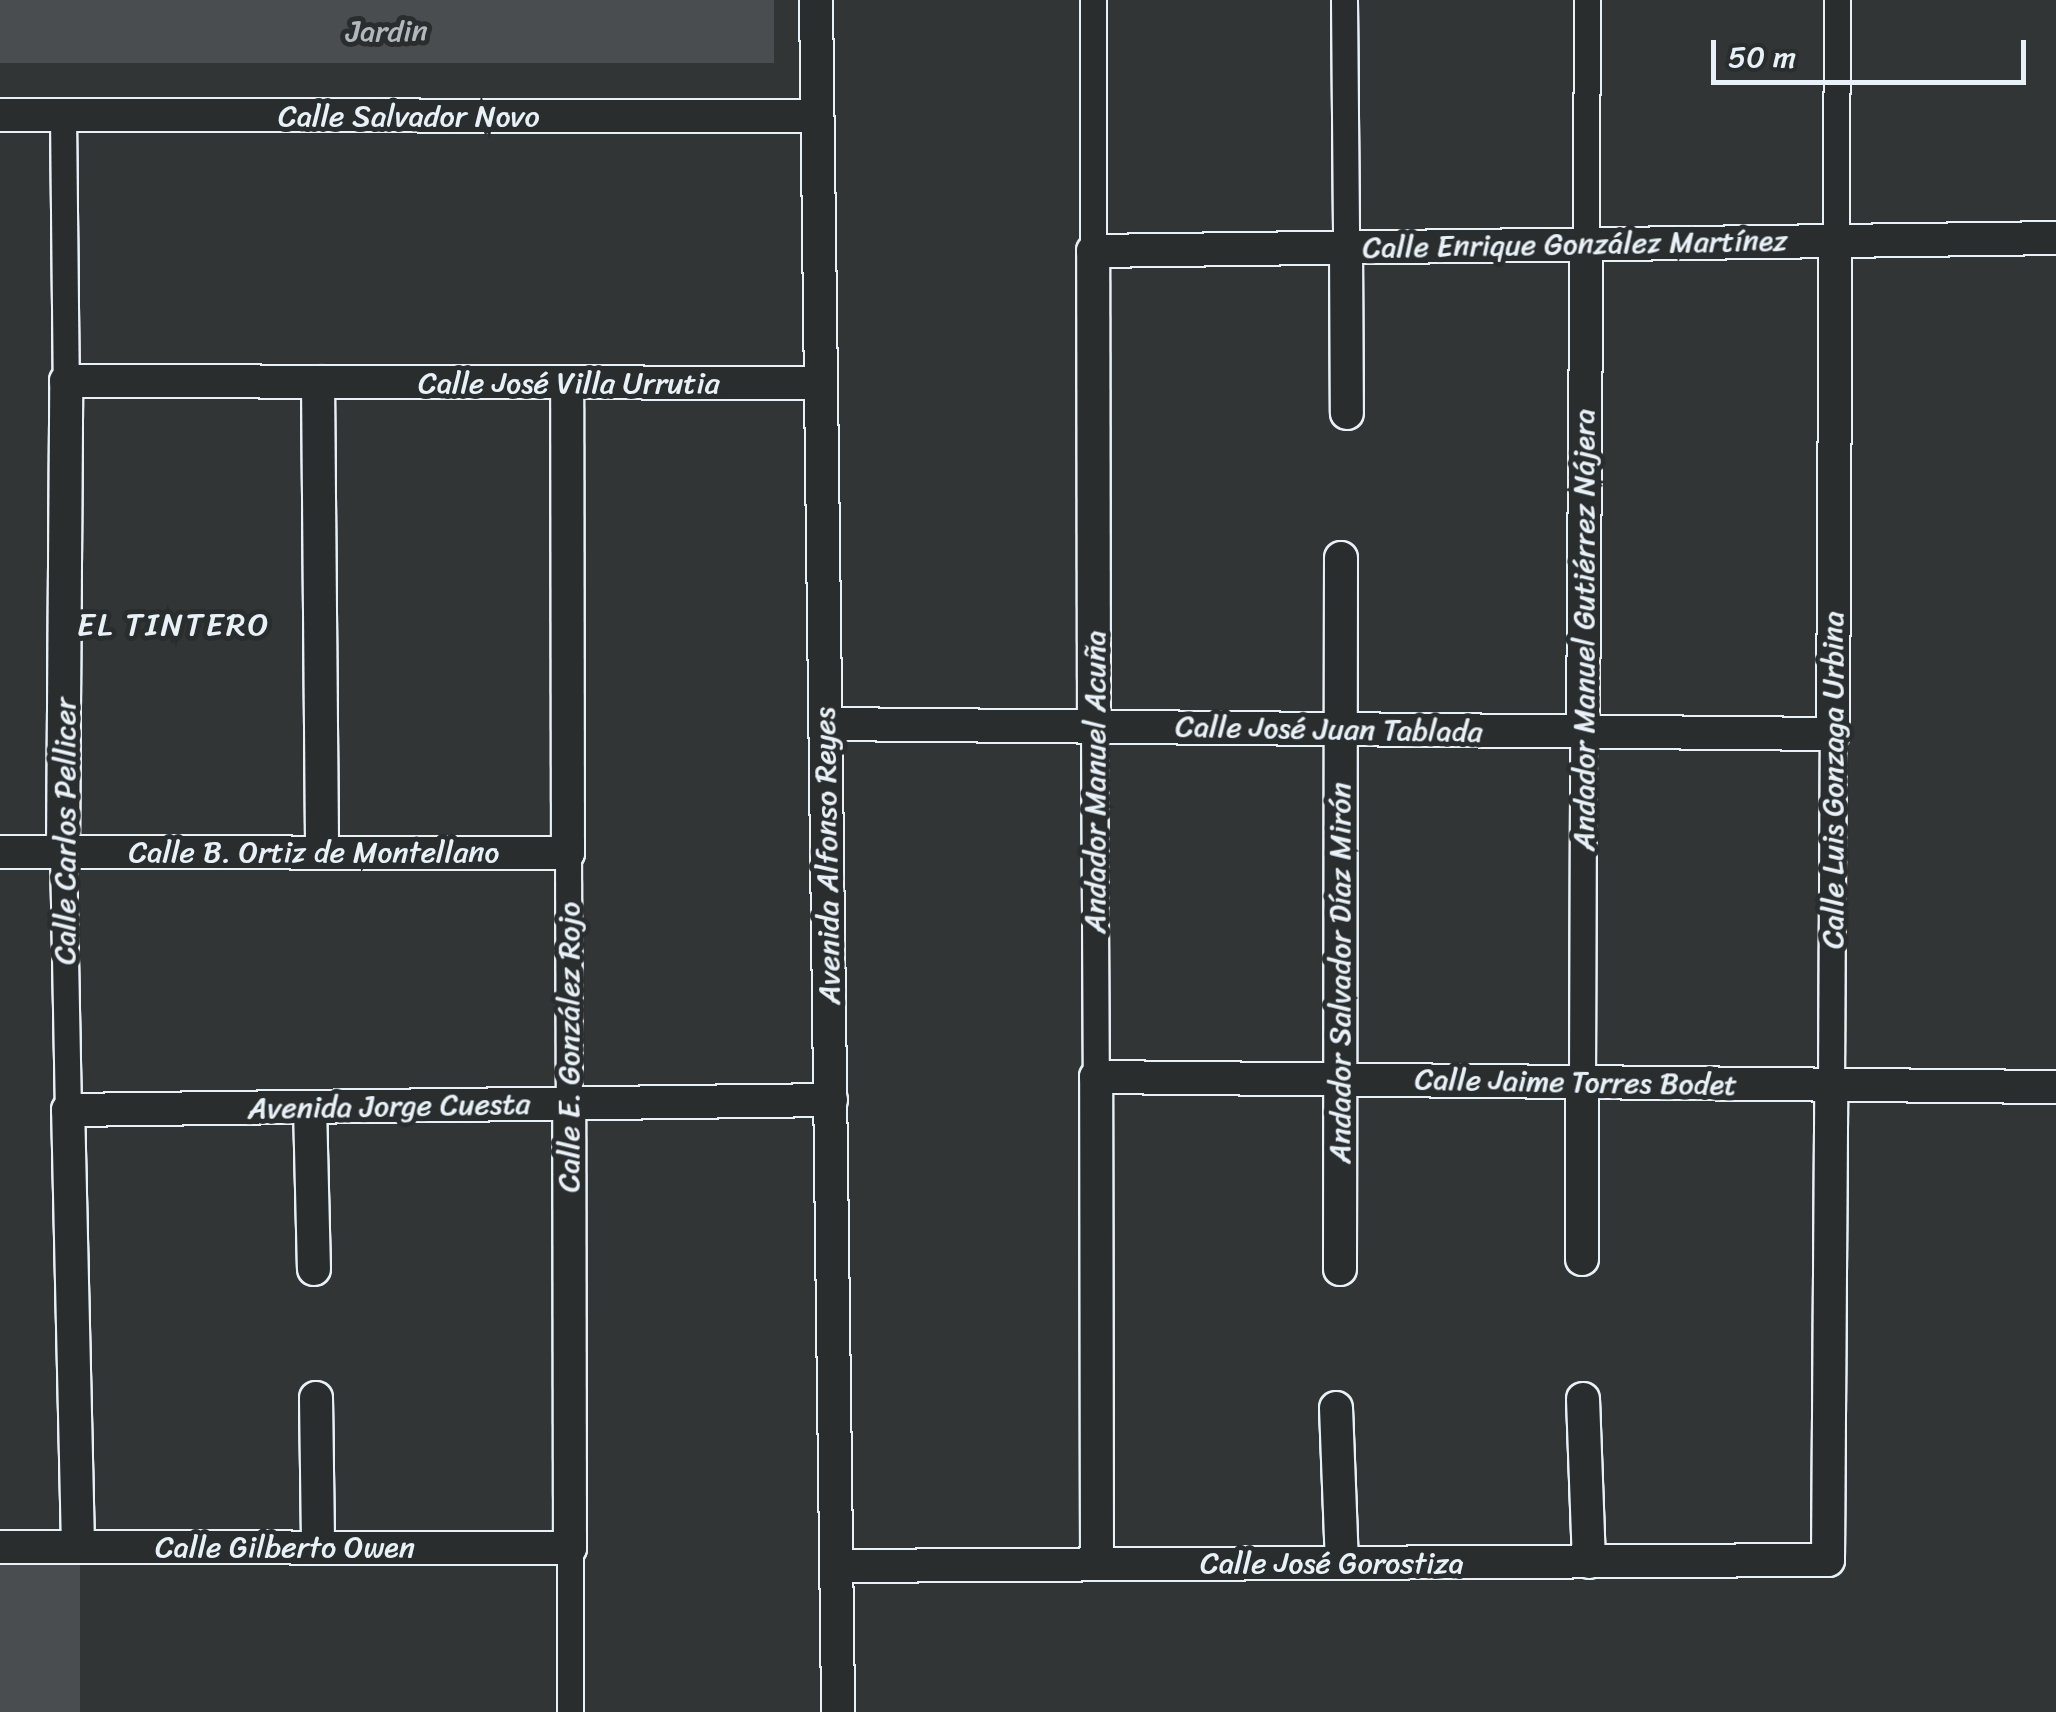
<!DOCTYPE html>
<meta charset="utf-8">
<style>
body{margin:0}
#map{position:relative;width:2056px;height:1712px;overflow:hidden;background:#323536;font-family:Sriracha,sans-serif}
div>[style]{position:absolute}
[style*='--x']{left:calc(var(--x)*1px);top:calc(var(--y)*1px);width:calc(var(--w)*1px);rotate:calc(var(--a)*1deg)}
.green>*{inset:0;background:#494d4f;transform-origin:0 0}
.roads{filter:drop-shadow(2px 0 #e8f1f8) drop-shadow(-2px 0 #e8f1f8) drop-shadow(0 2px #e8f1f8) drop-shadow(0 -2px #e8f1f8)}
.pedestrian>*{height:25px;margin:-12.5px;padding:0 12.5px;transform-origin:12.5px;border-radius:12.5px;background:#2a2d2e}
.minor>*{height:32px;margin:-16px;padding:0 16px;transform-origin:16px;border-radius:16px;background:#2a2d2e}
span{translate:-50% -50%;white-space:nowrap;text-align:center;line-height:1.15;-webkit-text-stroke:10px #2a2d2e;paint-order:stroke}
.park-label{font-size:30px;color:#b0b8bd}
.street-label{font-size:30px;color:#e8f1f8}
.neighbourhood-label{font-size:32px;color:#e8f1f8;letter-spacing:2.5px}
.scale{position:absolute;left:1711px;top:40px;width:315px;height:45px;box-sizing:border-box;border:5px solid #e8f1f8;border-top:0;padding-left:12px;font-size:30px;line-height:35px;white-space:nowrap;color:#e8f1f8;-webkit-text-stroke:8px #2a2d2e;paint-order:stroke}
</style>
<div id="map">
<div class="green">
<div style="left:0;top:0;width:774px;height:63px"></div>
<div style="left:0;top:1565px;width:80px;height:147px"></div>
</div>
<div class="roads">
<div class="pedestrian">
<div style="--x:1093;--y:0;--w:251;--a:90"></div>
<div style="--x:1344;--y:0;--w:247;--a:89.5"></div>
<div style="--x:63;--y:115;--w:266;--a:89.4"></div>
<div style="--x:1836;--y:240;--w:240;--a:-89.8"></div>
<div style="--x:1586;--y:243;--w:243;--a:-89.8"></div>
<div style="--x:1094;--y:726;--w:351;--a:89.7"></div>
<div style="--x:63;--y:852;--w:258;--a:88.9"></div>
<div style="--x:568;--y:853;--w:251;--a:89.8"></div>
<div style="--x:1582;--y:1082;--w:351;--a:-89.8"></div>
<div style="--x:1831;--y:1085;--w:351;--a:-89.7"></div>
<div style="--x:570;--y:1548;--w:164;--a:90"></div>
</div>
<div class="minor">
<div style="--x:816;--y:0;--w:1712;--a:89.26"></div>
<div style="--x:0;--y:115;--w:817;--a:0.07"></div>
<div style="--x:1346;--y:247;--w:166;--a:89.7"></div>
<div style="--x:318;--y:382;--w:470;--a:89.5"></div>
<div style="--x:826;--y:724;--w:1007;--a:0.57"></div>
<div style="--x:1833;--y:734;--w:494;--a:-89.7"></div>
<div style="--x:1094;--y:726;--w:475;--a:-90.1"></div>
<div style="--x:1093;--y:251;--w:963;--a:-0.77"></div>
<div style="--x:1583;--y:731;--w:488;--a:-89.6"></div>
<div style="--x:0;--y:852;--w:568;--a:0.1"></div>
<div style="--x:568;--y:853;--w:470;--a:-90.1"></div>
<div style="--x:63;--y:852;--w:471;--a:-89.6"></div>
<div style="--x:66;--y:381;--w:755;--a:0.15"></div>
<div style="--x:310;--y:1107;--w:162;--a:88.6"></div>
<div style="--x:1582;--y:1259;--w:177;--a:-90"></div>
<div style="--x:1340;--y:1269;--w:711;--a:-89.92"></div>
<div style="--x:316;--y:1398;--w:150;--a:89.2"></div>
<div style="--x:1583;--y:1399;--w:163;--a:87.9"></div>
<div style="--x:1336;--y:1408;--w:155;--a:87.8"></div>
<div style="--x:78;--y:1546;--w:436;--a:-91.3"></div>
<div style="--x:68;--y:1110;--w:763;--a:-0.75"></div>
<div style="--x:0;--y:1547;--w:570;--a:0.1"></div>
<div style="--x:570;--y:1548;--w:444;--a:-90.1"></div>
<div style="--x:1097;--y:1564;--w:487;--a:-90.1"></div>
<div style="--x:1096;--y:1077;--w:960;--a:0.6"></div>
<div style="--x:836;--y:1566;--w:992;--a:-0.35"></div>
<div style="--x:1828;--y:1560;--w:475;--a:-89.6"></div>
</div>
</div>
<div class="park-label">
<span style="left:387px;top:31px">Jardin</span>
</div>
<div class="street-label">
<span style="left:409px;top:116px">Calle Salvador Novo</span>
<span style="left:1575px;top:244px;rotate:-1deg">Calle Enrique González Martínez</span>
<span style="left:569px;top:383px">Calle José Villa Urrutia</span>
<span style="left:1584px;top:630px;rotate:-90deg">Andador Manuel Gutiérrez Nájera</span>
<span style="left:1329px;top:729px;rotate:1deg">Calle José Juan Tablada</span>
<span style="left:1833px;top:780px;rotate:-90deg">Calle Luis Gonzaga Urbina</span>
<span style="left:1095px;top:782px;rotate:-90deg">Andador Manuel Acuña</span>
<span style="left:65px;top:831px;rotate:-90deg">Calle Carlos Pellicer</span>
<span style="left:314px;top:852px">Calle B. Ortiz de Montellano</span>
<span style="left:827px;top:856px;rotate:-91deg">Avenida Alfonso Reyes</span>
<span style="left:1340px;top:973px;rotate:-90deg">Andador Salvador Díaz Mirón</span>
<span style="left:569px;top:1047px;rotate:-90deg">Calle E. González Rojo</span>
<span style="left:1576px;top:1082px;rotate:1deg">Calle Jaime Torres Bodet</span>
<span style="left:389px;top:1106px;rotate:-1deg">Avenida Jorge Cuesta</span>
<span style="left:285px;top:1547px">Calle Gilberto Owen</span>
<span style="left:1332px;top:1563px">Calle José Gorostiza</span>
</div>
<div class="neighbourhood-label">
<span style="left:174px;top:625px">EL TINTERO</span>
</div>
<div class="scale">50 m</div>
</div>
